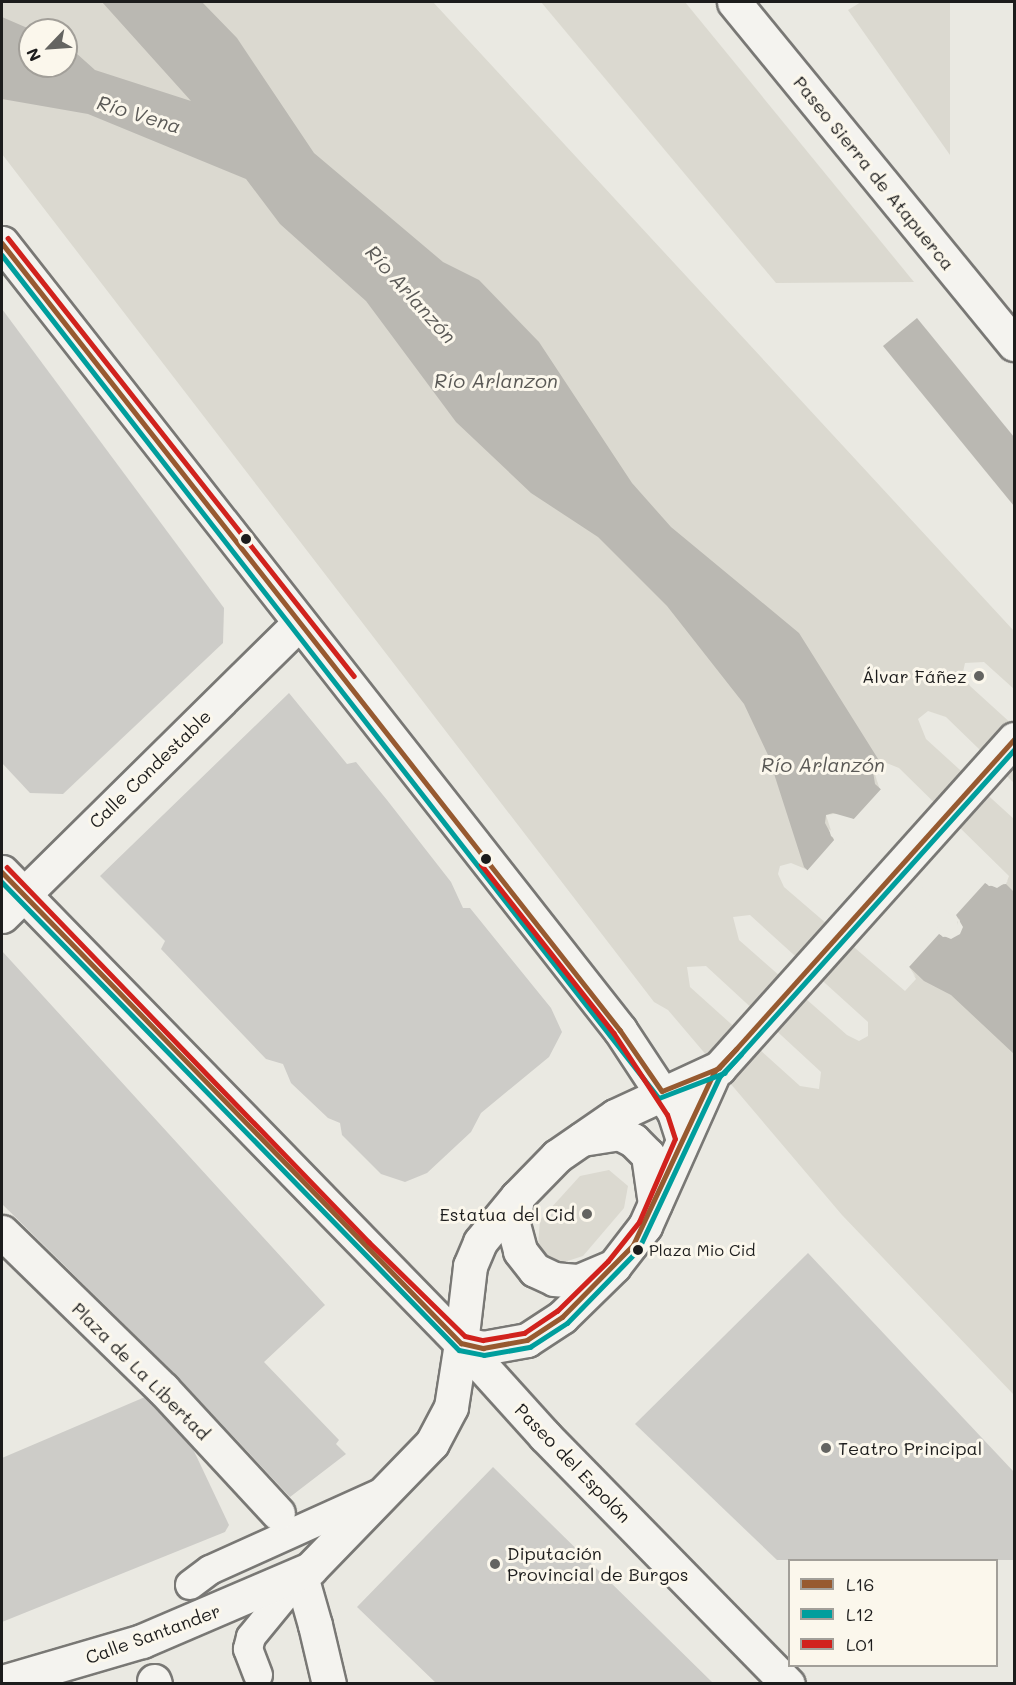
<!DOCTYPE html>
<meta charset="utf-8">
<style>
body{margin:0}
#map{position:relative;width:1016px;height:1685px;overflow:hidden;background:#eae9e2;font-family:Mali,sans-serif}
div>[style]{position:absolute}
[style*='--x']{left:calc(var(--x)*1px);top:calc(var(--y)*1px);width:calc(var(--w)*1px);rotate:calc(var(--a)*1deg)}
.green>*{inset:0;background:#dbd9d0}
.water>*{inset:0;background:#bab8b2}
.pier>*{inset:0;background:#eae9e2}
.building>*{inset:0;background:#cdccc8}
.roads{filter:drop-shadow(2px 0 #797875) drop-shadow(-2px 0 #797875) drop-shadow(0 2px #797875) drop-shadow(0 -2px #797875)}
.service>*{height:28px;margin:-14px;padding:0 14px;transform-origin:14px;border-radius:14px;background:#f4f3ef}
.pedestrian>*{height:33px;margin:-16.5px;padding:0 16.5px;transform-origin:16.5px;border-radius:16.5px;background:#f4f3ef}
.minor>*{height:33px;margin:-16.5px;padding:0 16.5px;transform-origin:16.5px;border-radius:16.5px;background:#f4f3ef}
.primary>*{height:33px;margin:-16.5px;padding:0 16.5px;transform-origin:16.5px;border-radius:16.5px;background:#f4f3ef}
.trunk>*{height:33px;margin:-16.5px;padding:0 16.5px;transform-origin:16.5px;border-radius:16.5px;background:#f4f3ef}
.bus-1>*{height:4.5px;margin:-2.25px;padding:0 2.25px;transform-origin:2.25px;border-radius:2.25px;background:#975a30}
.bus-2>*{height:4.5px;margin:-2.25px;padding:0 2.25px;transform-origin:2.25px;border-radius:2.25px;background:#009e9d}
.bus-3>*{height:4.5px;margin:-2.25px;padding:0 2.25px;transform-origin:2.25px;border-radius:2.25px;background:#d1221d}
.dots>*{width:16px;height:16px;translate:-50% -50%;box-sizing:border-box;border:3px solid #fbf7ec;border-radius:50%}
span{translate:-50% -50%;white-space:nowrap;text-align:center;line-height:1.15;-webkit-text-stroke:6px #fbf7ec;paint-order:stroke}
.bus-label{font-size:16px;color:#1c1c1c}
.left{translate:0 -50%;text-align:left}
.street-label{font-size:18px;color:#1c1c1c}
.poi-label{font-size:18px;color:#1c1c1c}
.right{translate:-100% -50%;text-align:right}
.water-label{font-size:20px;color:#5a5956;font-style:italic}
.frame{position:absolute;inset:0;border:3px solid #1c1c1c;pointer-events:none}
.legend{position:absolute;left:788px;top:1559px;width:210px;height:108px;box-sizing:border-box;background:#fbf7ec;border:2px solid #a29f99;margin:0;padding:8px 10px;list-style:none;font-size:18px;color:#1c1c1c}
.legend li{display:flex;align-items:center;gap:12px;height:30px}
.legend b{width:30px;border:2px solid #a29f99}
.north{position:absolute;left:18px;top:18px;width:60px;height:60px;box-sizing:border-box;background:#fbf7ec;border:2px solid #a29f99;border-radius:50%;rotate:245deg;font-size:16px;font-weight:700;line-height:24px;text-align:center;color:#1c1c1c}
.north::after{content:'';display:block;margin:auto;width:21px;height:27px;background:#646461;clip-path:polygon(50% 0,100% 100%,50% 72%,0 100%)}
</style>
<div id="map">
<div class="green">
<div style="clip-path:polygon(evenodd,2px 2px,433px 2px,1014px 631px,1014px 689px,984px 662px,965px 663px,963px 672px,970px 686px,1014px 726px,1014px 783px,946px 717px,928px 711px,918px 719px,926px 739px,1014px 819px,1014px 1395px,842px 1215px,668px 1010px,654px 1002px,2px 154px,2px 2px,30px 30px,66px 30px,66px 66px,30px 66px,30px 30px,2px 2px,884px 762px,899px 768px,1009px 876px,1006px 884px,990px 886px,956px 916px,960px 934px,909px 967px,916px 979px,905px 991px,784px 887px,778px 874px,780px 866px,791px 863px,808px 870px,834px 840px,826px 815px,841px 813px,854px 819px,880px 790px,872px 765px,884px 762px,2px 2px,750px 915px,868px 1022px,868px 1036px,859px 1041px,847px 1035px,739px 940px,733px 917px,750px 915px,2px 2px,706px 966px,821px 1072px,819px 1089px,800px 1086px,690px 987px,687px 967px,706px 966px)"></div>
<div style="clip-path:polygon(541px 2px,685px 2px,914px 282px,776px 283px)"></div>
<div style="clip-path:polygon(861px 2px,950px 2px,950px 155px,848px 10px)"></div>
<div style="clip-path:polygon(609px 1170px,628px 1186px,624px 1208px,583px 1256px,555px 1265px,538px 1246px,540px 1220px,580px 1176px)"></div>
</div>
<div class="water">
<div style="clip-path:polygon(evenodd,102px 2px,202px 2px,237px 38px,314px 153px,443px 262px,479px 280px,539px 342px,632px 483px,671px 527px,799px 633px,880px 762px,872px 765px,875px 784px,989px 886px,1006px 884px,1014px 892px,1014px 1054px,951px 995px,924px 981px,804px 867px,768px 755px,744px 704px,667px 606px,598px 537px,531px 493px,456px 422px,366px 301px,280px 224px,246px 179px,88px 114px,2px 99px,2px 17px,32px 30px,30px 66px,66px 66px,66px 44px,95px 70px,191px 101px,102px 2px,833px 813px,854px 819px,960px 920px,960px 934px,943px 937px,834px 840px,825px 823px,826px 815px,833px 813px)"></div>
<div style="clip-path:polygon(917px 318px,1014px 437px,1014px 506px,883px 346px)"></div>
</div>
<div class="pier">
<div style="clip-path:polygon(876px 779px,991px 883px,1008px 881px,997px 888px,985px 883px,956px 915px,963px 927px,960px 934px,951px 939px,939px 934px,909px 967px,916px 977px,801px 868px,806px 872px,835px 839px,831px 836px,829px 829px,945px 935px,957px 932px,958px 922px,852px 821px,882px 788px)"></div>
</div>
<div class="building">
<div style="clip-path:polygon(2px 309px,224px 608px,223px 643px,63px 794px,30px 793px,2px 763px)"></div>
<div style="clip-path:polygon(289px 693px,347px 764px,356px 762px,387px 800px,451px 882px,463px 908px,470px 908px,551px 1008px,562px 1032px,549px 1057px,481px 1113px,471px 1132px,427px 1173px,405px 1182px,381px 1174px,342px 1135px,340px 1123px,328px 1118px,291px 1083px,283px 1064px,266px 1059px,161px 949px,165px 941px,100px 876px)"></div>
<div style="clip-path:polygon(2px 951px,325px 1305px,264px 1362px,339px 1440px,336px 1444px,346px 1454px,290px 1497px,177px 1376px,2px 1204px)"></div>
<div style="clip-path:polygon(808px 1253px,1014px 1472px,1014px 1560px,777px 1560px,635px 1424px)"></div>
<div style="clip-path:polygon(145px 1397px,193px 1449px,229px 1525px,225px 1532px,2px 1622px,2px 1458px)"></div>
<div style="clip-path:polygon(493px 1467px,549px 1522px,713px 1683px,436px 1683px,357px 1607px)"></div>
</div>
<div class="roads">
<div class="service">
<div style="--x:190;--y:1585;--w:25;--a:-37"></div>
<div style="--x:210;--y:1570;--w:194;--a:-24.3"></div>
<div style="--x:258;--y:1675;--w:28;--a:-111"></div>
<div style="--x:248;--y:1649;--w:12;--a:-76"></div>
<div style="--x:251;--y:1637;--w:79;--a:-50.7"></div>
</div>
<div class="pedestrian">
<div style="--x:2;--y:1232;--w:225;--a:44.3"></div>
<div style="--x:163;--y:1389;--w:169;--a:47.2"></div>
<div style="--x:461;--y:1343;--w:125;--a:47.9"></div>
<div style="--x:545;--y:1436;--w:347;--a:45.6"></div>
<div style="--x:315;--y:1625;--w:61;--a:76.7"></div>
<div style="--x:154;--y:1681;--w:3;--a:72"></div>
</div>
<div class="minor">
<div style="--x:734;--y:2;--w:442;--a:50.7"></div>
<div style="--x:2;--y:916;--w:417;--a:-44.6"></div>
<div style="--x:301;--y:1576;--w:51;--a:74.1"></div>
</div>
<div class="primary">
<div style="--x:2;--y:1682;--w:146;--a:-16.3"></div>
<div style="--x:142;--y:1641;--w:183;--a:-23.2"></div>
<div style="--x:310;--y:1569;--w:175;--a:-45.9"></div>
<div style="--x:432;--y:1443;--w:41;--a:-62.2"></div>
<div style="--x:451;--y:1407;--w:65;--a:-81.1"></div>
</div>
<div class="trunk">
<div style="--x:2;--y:243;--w:1001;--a:51.86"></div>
<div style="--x:620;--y:1030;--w:98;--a:56.6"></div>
<div style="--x:674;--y:1112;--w:28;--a:72"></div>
<div style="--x:2;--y:872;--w:658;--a:45.74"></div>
<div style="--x:461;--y:1343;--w:23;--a:13"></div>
<div style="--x:483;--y:1348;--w:45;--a:-10.3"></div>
<div style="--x:527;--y:1340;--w:42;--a:-33.3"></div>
<div style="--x:562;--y:1317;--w:73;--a:-44.4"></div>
<div style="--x:614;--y:1266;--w:51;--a:-52.2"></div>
<div style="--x:645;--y:1226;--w:169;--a:-65.9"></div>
<div style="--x:582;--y:1139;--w:37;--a:-9"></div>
<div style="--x:619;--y:1133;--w:16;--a:27"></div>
<div style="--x:633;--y:1140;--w:21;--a:45"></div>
<div style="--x:648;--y:1155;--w:49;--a:81.9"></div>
<div style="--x:517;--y:1197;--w:27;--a:98"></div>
<div style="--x:513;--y:1224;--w:28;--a:75"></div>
<div style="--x:520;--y:1251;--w:24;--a:52"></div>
<div style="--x:535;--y:1270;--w:21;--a:25"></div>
<div style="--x:554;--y:1279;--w:25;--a:5"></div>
<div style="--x:579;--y:1281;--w:34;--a:-23"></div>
<div style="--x:461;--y:1343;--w:78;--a:-83.3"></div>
<div style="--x:470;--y:1266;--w:26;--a:-67"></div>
<div style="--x:480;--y:1242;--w:58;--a:-50.6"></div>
<div style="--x:517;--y:1197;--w:57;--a:-45.7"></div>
<div style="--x:557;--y:1156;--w:70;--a:-34.6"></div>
<div style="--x:615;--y:1116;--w:115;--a:-24.8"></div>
<div style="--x:719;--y:1068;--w:442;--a:-48.1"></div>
</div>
</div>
<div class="bus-1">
<div style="--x:2;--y:243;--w:1001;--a:51.86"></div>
<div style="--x:620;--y:1030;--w:74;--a:55.5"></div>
<div style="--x:662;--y:1091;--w:61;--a:-22"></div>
<div style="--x:719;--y:1068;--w:442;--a:-48.1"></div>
<div style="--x:2;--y:872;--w:658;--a:45.74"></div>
<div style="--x:461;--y:1343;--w:23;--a:13"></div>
<div style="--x:483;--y:1348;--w:45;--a:-10.3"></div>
<div style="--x:527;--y:1340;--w:42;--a:-33.3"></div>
<div style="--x:562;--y:1317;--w:101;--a:-45.4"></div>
<div style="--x:633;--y:1245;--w:191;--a:-64.9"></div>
<div style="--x:714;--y:1072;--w:32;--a:-46"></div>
</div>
<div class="bus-2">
<div style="--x:2;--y:255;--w:1069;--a:52.07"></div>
<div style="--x:659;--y:1098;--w:70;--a:-21"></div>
<div style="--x:724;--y:1073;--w:434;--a:-48.1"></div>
<div style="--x:2;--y:882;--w:654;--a:45.68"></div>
<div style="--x:459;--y:1350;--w:25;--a:11"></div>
<div style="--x:484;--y:1355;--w:47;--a:-9.9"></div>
<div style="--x:530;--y:1347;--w:44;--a:-33"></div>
<div style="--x:567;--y:1323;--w:102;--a:-45.8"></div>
<div style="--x:638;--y:1250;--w:192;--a:-64.8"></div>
<div style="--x:720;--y:1076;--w:30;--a:-46"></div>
</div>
<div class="bus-3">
<div style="--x:8;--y:238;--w:558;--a:51.69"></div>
<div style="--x:7;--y:867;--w:521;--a:46.01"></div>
<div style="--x:369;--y:1242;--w:134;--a:44.4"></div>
<div style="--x:465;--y:1336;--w:18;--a:13"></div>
<div style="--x:483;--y:1340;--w:42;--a:-9.7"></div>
<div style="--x:524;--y:1333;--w:40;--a:-34"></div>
<div style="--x:557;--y:1311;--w:71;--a:-44.4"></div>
<div style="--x:608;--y:1261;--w:50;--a:-51.5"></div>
<div style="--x:639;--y:1222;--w:90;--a:-66.6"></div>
<div style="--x:675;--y:1139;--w:25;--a:-108"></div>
<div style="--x:667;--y:1115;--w:97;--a:-123.2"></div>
<div style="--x:614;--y:1034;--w:215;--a:-128.2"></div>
</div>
<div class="dots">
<div style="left:246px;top:539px;background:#1c1c1c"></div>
<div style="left:979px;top:676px;background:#646461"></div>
<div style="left:486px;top:859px;background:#1c1c1c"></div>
<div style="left:587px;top:1214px;background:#646461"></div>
<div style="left:638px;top:1250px;background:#1c1c1c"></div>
<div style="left:826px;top:1448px;background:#646461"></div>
<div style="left:495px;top:1564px;background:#646461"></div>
</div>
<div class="bus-label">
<span class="left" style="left:649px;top:1250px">Plaza Mio Cid</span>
</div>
<div class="street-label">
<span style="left:874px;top:173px;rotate:51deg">Paseo Sierra de Atapuerca</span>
<span style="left:150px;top:769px;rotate:-44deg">Calle Condestable</span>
<span style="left:141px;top:1371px;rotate:45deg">Plaza de La Libertad</span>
<span style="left:573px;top:1463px;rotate:46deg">Paseo del Espolón</span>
<span style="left:153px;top:1634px;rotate:-20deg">Calle Santander</span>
</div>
<div class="poi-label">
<span class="right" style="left:967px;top:676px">Álvar Fáñez</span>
<span class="right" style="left:575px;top:1214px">Estatua del Cid</span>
<span class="left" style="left:838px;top:1448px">Teatro Principal</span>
<span class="left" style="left:507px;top:1564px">Diputación<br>Provincial de Burgos</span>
</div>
<div class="water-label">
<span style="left:139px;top:114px;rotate:17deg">Río Vena</span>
<span style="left:411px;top:294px;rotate:48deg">Río Arlanzón</span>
<span style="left:496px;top:380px">Río Arlanzon</span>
<span style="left:823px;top:764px">Río Arlanzón</span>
</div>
<div class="frame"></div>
<ul class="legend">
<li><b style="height:8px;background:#975a30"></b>L16</li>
<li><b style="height:8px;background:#009e9d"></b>L12</li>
<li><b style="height:8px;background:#d1221d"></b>L01</li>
</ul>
<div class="north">N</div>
</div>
